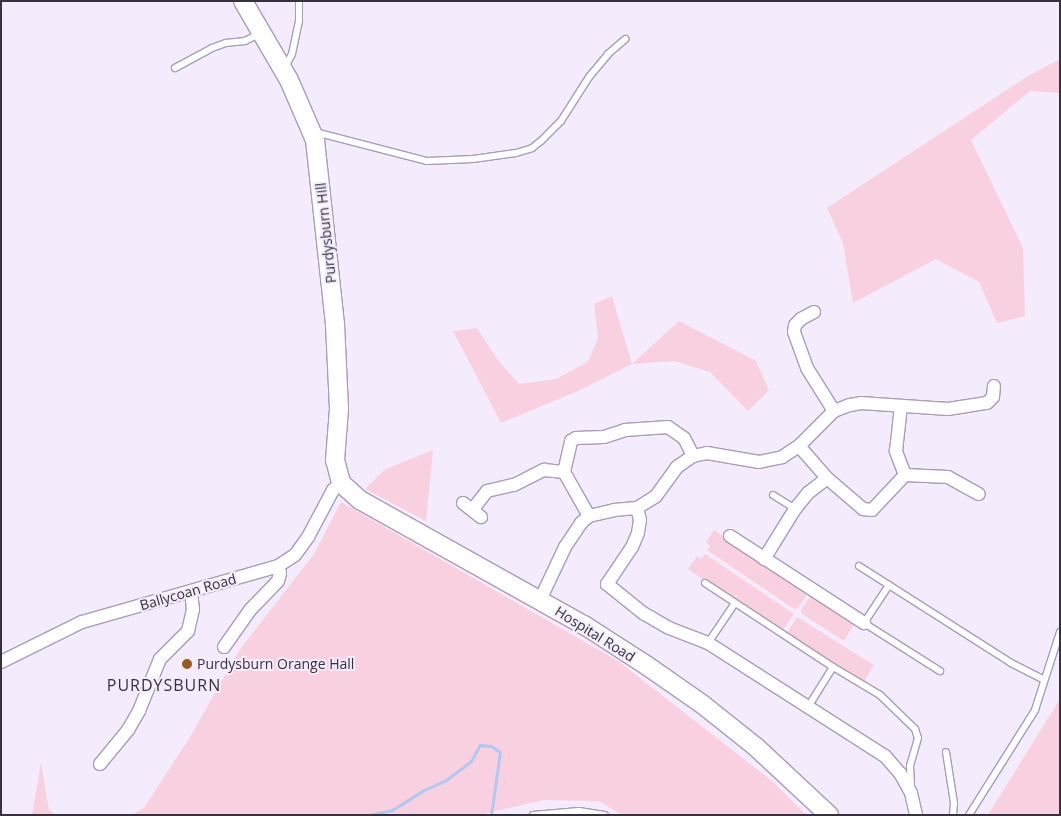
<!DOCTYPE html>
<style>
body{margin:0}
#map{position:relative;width:1061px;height:816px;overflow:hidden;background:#f4ecfd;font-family:"Open Sans",sans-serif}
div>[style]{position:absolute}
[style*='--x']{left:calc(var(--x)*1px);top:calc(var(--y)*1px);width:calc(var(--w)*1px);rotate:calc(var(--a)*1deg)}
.green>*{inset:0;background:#f9d0e0;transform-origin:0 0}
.stream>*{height:3px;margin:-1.5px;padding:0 1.5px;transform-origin:1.5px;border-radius:1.5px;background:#afc9f5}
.roads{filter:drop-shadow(1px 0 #a99db6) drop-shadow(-1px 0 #a99db6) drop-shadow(0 1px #a99db6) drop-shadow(0 -1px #a99db6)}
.lane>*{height:6px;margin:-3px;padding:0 3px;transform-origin:3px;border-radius:3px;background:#fff}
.street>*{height:12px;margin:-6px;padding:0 6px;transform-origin:6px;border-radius:6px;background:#fff}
.secondary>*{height:18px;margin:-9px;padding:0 9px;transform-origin:9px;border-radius:9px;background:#fff}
.dots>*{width:14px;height:14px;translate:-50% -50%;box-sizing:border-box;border:2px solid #f4ecfd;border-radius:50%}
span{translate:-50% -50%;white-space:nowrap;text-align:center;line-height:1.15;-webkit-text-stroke:4px #f4ecfd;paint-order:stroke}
.street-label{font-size:14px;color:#36313c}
.poi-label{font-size:14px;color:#36313c}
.left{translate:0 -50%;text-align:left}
.quarter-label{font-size:16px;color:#36313c;letter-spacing:1px}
.frame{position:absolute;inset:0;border:2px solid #36313c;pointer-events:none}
</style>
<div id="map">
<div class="green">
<div style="clip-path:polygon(1060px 59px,1060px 93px,1030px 91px,971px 140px,1023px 248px,1025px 316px,997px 323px,979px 282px,936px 259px,853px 303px,843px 243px,827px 208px,1028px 76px)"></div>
<div style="clip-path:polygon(612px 296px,632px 364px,679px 321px,756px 361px,769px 390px,748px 411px,710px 372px,674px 361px,632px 364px,578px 391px,501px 423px,453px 331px,477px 328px,498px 360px,519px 384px,556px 379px,588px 362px,598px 338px,594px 304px)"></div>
<div style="clip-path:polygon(433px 450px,426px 521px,365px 489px,384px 470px)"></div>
<div style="clip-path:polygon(341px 502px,618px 661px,772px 781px,806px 815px,622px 815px,599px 801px,544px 800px,478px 815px,132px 815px,144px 808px,190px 737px,238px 652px,314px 554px)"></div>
<div style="clip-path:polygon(714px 530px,808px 593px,798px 608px,794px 609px,707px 550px,710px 546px,706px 542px)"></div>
<div style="clip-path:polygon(705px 554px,794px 614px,781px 633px,688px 569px,697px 556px,701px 559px)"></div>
<div style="clip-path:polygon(811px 595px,855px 623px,844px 641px,802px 614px,801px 610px)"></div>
<div style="left:797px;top:617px;width:91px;height:21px;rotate:32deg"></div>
<div style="clip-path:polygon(1060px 699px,1060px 815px,988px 815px)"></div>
<div style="clip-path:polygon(41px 762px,49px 810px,56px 815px,32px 815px)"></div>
</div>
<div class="stream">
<div style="--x:369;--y:815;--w:24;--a:-12"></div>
<div style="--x:392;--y:810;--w:38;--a:-32"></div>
<div style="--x:424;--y:790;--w:24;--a:-24"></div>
<div style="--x:446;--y:780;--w:31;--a:-37"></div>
<div style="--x:471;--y:761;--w:18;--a:-61"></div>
<div style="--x:480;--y:745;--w:11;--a:5"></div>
<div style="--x:491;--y:746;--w:11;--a:34"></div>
<div style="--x:500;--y:752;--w:64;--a:98.1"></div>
</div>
<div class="roads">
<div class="lane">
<div style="--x:175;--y:68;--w:42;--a:-28.4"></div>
<div style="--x:212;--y:48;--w:15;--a:-20"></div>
<div style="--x:226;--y:43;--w:19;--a:-6"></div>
<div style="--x:245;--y:41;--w:18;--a:-27"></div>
<div style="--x:284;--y:69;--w:17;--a:-62"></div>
<div style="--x:292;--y:54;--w:34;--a:-78"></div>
<div style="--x:299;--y:21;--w:20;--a:-90"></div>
<div style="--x:315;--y:132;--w:116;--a:14.5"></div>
<div style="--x:427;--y:161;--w:46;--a:-2.5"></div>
<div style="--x:473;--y:159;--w:43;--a:-7.9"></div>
<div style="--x:516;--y:153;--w:17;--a:-17"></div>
<div style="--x:532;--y:148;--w:11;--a:-38"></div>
<div style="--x:541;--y:141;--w:28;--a:-45"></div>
<div style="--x:561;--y:121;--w:52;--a:-57.5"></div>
<div style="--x:589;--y:77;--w:30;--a:-50"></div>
<div style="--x:608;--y:54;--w:23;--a:-41"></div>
<div style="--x:773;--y:495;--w:26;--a:32"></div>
<div style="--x:859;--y:566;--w:180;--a:32.5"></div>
<div style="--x:1011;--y:663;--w:37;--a:27"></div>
<div style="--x:705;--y:583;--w:153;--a:33.3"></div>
<div style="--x:833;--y:667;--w:47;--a:122"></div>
<div style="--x:889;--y:585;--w:45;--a:123.3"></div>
<div style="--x:864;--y:623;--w:90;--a:32.3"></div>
<div style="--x:708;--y:643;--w:48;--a:-56"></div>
<div style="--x:833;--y:667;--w:55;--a:30.8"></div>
<div style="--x:880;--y:695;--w:49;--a:44.2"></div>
<div style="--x:915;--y:729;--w:9;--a:72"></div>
<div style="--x:918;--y:738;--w:29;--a:106"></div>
<div style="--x:910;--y:766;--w:21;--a:87"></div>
<div style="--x:946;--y:752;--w:52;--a:81.1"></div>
<div style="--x:954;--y:803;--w:12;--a:95"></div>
<div style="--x:533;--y:815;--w:46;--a:-5"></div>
<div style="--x:579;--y:811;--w:26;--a:9"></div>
<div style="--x:969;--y:815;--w:124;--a:-57.8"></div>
<div style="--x:1035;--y:710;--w:82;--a:-72.2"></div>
</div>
<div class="street">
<div style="--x:814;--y:312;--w:15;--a:152"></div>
<div style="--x:801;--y:319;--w:8;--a:135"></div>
<div style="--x:795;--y:325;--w:7;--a:98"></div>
<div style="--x:794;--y:332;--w:38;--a:70"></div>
<div style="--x:807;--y:368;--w:51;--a:57.9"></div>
<div style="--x:799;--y:446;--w:43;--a:48.8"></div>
<div style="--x:827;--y:478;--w:48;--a:40.7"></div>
<div style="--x:863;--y:509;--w:9;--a:6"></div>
<div style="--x:872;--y:510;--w:48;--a:-46.7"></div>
<div style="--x:905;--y:475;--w:26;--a:-111"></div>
<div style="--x:896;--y:451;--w:45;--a:-83.7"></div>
<div style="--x:905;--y:475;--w:43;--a:2.7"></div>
<div style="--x:948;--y:477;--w:35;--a:29"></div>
<div style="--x:463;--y:503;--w:23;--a:38"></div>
<div style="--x:637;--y:508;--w:12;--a:76"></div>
<div style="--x:640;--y:520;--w:13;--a:99"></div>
<div style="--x:638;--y:533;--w:15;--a:113"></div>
<div style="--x:632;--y:547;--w:45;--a:124"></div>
<div style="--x:607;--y:584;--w:46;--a:38.9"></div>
<div style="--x:643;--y:613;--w:30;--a:30"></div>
<div style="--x:669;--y:628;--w:42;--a:21"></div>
<div style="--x:708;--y:643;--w:210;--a:32.6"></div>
<div style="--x:885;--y:756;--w:23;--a:49"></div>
<div style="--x:900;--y:773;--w:23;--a:61"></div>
<div style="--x:911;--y:793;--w:23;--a:77"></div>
<div style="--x:473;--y:509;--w:23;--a:-52"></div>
<div style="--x:487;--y:491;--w:28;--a:-13"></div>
<div style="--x:514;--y:485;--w:34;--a:-27"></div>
<div style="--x:544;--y:470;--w:20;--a:6"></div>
<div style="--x:589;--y:516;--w:51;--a:-119.6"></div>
<div style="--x:564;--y:472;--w:32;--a:-77"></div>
<div style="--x:571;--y:441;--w:6;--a:-31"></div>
<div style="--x:576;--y:438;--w:28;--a:-2"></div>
<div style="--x:604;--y:437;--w:22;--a:-18"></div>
<div style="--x:625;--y:430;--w:43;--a:-4"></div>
<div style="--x:668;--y:427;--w:19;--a:35"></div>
<div style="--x:684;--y:438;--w:20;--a:63"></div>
<div style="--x:730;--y:536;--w:160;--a:33"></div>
<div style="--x:764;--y:559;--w:59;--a:-58.2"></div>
<div style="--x:795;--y:509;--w:21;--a:-51"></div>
<div style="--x:808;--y:493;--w:24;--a:-38"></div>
<div style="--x:540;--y:600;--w:59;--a:-64.7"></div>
<div style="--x:565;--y:547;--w:29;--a:-56"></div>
<div style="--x:581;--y:523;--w:11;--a:-41"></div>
<div style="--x:589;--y:516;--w:26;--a:-13"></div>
<div style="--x:614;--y:510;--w:23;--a:-5"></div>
<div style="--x:637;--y:508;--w:22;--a:-32"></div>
<div style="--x:656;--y:496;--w:36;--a:-54"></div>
<div style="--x:677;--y:467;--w:19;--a:-35"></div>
<div style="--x:693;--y:456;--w:14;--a:-12"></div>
<div style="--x:707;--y:453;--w:53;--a:9.8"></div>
<div style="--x:759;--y:462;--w:24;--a:-12"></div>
<div style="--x:782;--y:457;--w:20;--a:-33"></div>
<div style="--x:799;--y:446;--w:49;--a:-45"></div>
<div style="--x:834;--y:411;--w:17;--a:-21"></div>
<div style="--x:850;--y:405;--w:11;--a:-10"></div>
<div style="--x:861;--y:403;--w:87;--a:3.9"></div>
<div style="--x:948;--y:409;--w:39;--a:-9"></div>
<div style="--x:987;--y:403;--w:8;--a:-45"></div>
<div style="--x:993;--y:397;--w:11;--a:-85"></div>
<div style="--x:224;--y:647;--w:45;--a:-54.9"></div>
<div style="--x:250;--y:610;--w:40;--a:-46"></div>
<div style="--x:278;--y:581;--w:8;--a:-76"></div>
<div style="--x:280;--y:573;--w:7;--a:-106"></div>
<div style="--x:1;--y:662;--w:90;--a:-26.3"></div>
<div style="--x:82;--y:622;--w:204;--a:-15.9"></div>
<div style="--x:278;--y:566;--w:20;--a:-33"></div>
<div style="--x:295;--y:555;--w:22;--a:-54"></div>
<div style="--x:308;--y:537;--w:53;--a:-62"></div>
<div style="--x:333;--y:490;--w:11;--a:-41"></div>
<div style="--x:100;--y:764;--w:44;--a:-50.5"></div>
<div style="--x:128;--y:730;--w:22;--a:-60"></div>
<div style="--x:139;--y:711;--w:56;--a:-68"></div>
<div style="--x:160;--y:659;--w:40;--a:-45"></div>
<div style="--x:188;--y:631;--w:22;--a:-77"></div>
<div style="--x:193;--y:610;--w:19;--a:-96"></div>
</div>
<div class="secondary">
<div style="--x:243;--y:1;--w:91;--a:59.8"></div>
<div style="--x:289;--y:80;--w:65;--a:66.6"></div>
<div style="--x:315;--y:140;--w:185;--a:83.8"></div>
<div style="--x:335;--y:324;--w:85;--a:87.3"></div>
<div style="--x:339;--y:409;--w:51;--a:94.5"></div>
<div style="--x:335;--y:460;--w:24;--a:75"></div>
<div style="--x:341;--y:483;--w:25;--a:42"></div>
<div style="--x:360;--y:500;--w:257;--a:29.2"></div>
<div style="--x:584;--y:625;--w:74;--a:32.8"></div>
<div style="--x:646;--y:665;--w:68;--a:34.9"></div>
<div style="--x:702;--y:704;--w:69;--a:38.5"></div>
<div style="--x:756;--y:747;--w:100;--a:43"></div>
</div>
</div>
<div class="dots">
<div style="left:187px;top:664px;background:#995c1f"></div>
</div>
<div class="street-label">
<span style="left:326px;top:233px;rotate:-96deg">Purdysburn Hill</span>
<span style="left:188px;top:592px;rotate:-16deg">Ballycoan Road</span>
<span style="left:595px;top:634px;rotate:32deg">Hospital Road</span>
</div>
<div class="poi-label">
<span class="left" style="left:197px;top:664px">Purdysburn Orange Hall</span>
</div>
<div class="quarter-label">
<span style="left:164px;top:685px">PURDYSBURN</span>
</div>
<div class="frame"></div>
</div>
